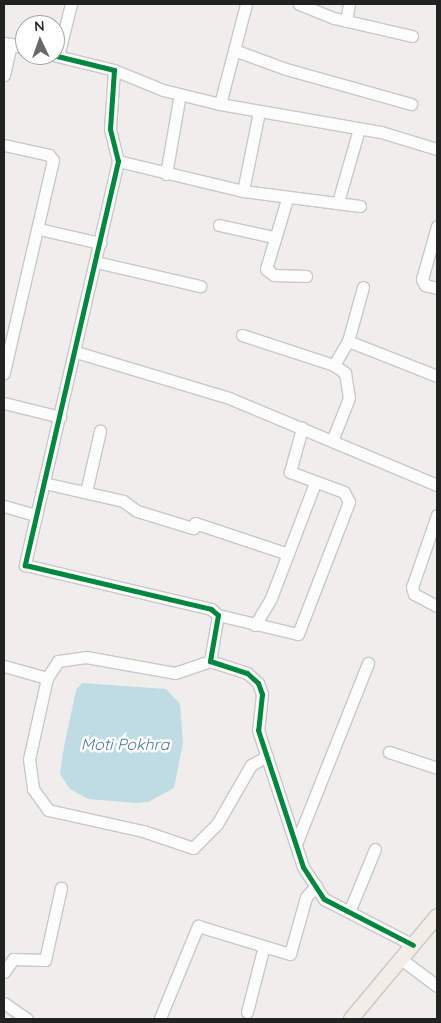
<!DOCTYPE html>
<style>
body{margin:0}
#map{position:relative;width:441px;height:1023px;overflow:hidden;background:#f0eeeb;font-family:Quicksand,sans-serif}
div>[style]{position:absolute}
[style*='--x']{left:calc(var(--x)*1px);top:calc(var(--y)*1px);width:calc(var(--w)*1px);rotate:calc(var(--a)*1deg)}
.water>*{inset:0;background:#bfdbe3}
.roads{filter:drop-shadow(1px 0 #c9c8c7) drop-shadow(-1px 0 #c9c8c7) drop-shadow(0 1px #c9c8c7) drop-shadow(0 -1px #c9c8c7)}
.minor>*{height:11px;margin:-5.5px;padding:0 5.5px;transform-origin:5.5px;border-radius:5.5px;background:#fdfcfc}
.major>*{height:14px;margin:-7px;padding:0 7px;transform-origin:7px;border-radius:7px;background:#f3ede7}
.cycleway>*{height:5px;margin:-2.5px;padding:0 2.5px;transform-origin:2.5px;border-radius:2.5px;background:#00873e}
span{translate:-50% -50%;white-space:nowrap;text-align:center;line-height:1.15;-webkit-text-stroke:5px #fff;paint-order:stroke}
.water-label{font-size:16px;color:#4a7aab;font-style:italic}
.frame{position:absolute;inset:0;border:5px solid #222;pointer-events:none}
.north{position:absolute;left:15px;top:15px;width:50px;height:50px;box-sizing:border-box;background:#fff;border:1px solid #a7a7a7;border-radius:50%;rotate:357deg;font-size:14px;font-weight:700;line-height:20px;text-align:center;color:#222}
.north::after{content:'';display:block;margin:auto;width:18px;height:22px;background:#6a6968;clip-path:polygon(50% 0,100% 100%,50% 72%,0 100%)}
</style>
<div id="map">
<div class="water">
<div style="clip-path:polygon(82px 683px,166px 689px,180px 704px,183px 743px,174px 788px,148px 802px,136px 803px,88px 799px,70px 789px,60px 774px,63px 752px,76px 690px)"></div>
</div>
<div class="roads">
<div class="minor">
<div style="--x:299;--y:4;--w:38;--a:22"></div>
<div style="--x:334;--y:18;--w:80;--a:13"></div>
<div style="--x:346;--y:21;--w:17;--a:-80"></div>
<div style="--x:5;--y:43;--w:21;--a:14"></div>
<div style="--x:234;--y:50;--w:55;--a:20.1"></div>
<div style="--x:286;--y:69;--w:130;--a:15.6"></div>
<div style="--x:53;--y:55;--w:63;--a:13.8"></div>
<div style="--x:114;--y:70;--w:59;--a:93.9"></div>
<div style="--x:110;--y:129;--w:33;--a:76"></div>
<div style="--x:118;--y:161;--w:415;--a:103"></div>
<div style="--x:25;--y:565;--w:191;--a:13.3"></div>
<div style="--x:211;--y:609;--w:9;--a:41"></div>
<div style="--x:218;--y:615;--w:47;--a:99.9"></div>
<div style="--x:210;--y:661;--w:39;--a:18"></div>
<div style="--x:247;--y:673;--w:15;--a:42"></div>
<div style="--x:258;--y:683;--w:12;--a:70"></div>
<div style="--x:262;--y:694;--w:36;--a:96"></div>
<div style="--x:258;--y:730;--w:144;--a:71.8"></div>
<div style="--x:303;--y:867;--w:38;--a:57"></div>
<div style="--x:324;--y:899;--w:100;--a:27.3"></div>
<div style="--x:58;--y:56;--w:54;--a:-76"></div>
<div style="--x:114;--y:70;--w:53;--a:22.2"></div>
<div style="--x:163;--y:90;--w:59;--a:13.8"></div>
<div style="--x:220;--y:104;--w:163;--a:9.9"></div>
<div style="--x:381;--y:132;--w:59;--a:16.9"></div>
<div style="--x:4;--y:75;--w:32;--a:-77"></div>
<div style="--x:220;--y:104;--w:103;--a:-75.4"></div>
<div style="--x:4;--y:145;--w:46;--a:12.5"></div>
<div style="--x:49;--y:155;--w:6;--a:51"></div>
<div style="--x:53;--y:160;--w:219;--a:103"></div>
<div style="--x:118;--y:161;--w:129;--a:13.5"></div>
<div style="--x:243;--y:191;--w:118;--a:7.3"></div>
<div style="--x:166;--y:174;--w:81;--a:-80.1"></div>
<div style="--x:243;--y:191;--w:81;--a:-78.6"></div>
<div style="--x:287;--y:199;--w:73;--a:106.7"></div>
<div style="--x:266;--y:269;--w:10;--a:37"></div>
<div style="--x:274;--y:275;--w:32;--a:2"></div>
<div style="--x:338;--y:202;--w:76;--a:-74"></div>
<div style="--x:219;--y:225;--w:55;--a:12.5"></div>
<div style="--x:437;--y:226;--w:55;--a:105.8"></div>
<div style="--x:422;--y:279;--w:7;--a:63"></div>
<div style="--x:425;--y:285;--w:12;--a:14"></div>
<div style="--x:39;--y:229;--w:63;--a:12.9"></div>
<div style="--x:96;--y:262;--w:107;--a:13"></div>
<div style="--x:363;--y:287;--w:56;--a:105.5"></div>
<div style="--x:348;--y:341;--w:96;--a:21.5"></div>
<div style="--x:242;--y:335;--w:97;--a:18.1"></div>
<div style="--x:334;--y:365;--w:14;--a:36"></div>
<div style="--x:345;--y:373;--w:25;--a:81"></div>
<div style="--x:349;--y:398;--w:46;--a:111.6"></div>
<div style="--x:76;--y:352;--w:160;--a:16.7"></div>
<div style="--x:229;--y:398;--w:225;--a:22.7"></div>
<div style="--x:334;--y:365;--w:28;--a:-60"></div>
<div style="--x:4;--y:403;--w:58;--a:14"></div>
<div style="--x:44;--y:483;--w:81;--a:12.8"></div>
<div style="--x:123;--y:501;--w:17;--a:36"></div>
<div style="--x:137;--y:511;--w:59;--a:16.9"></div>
<div style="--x:86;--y:492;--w:63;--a:-77.1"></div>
<div style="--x:4;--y:506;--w:33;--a:16"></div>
<div style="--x:437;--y:515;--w:76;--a:109.1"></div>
<div style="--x:412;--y:587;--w:7;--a:74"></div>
<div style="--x:414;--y:594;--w:26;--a:28"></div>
<div style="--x:195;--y:523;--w:98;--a:18.4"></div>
<div style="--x:218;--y:615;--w:82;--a:13.4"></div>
<div style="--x:298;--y:634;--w:142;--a:-68.9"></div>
<div style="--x:349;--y:502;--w:11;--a:-117"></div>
<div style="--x:344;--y:492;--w:58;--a:-159.7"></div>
<div style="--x:290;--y:472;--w:46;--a:-74.7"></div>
<div style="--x:255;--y:625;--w:31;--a:-59"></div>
<div style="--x:271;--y:598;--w:123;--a:-69.1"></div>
<div style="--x:4;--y:666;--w:45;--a:15.6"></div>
<div style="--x:47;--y:678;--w:83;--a:102.5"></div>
<div style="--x:29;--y:759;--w:30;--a:82"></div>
<div style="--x:33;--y:789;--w:26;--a:54"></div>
<div style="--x:48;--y:810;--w:97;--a:12.5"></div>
<div style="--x:143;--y:831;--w:53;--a:18.8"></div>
<div style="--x:193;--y:848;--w:34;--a:-45"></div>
<div style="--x:217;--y:824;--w:68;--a:-60"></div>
<div style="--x:251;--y:765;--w:18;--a:-29"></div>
<div style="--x:47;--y:678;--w:20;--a:-57"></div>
<div style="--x:58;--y:661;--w:28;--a:-8"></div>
<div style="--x:86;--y:657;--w:90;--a:10.2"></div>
<div style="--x:175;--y:673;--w:37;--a:-19"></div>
<div style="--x:389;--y:752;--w:51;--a:18.4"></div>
<div style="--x:296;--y:844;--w:195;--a:-68.3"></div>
<div style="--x:349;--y:912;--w:68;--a:-67.6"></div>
<div style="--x:401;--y:959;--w:45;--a:36.9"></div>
<div style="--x:4;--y:972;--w:16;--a:-55"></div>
<div style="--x:13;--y:959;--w:32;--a:2"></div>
<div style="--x:45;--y:960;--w:74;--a:-77.5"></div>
<div style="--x:4;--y:1003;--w:28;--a:35"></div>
<div style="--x:247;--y:1012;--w:68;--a:-75.6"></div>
<div style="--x:160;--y:1018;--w:100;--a:-67.6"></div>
<div style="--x:198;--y:926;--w:96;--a:16.9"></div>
<div style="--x:290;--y:954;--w:59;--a:-74.3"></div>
<div style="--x:306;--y:897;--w:15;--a:-48"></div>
</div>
<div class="major">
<div style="--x:351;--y:1019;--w:134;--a:-50.1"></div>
</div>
</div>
<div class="cycleway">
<div style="--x:53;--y:55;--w:63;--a:13.8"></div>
<div style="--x:114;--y:70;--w:59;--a:93.9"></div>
<div style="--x:110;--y:129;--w:33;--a:76"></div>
<div style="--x:118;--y:161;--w:415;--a:103"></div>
<div style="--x:25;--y:565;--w:191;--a:13.3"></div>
<div style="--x:211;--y:609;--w:9;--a:41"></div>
<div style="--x:218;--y:615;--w:47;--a:99.9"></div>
<div style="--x:210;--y:661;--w:39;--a:18"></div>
<div style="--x:247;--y:673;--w:15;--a:42"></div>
<div style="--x:258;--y:683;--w:12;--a:70"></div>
<div style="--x:262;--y:694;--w:36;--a:96"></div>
<div style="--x:258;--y:730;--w:144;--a:71.8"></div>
<div style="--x:303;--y:867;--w:38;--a:57"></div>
<div style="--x:324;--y:899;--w:100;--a:27.3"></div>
</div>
<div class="water-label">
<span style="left:125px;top:744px">Moti Pokhra</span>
</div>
<div class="frame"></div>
<div class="north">N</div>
</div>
